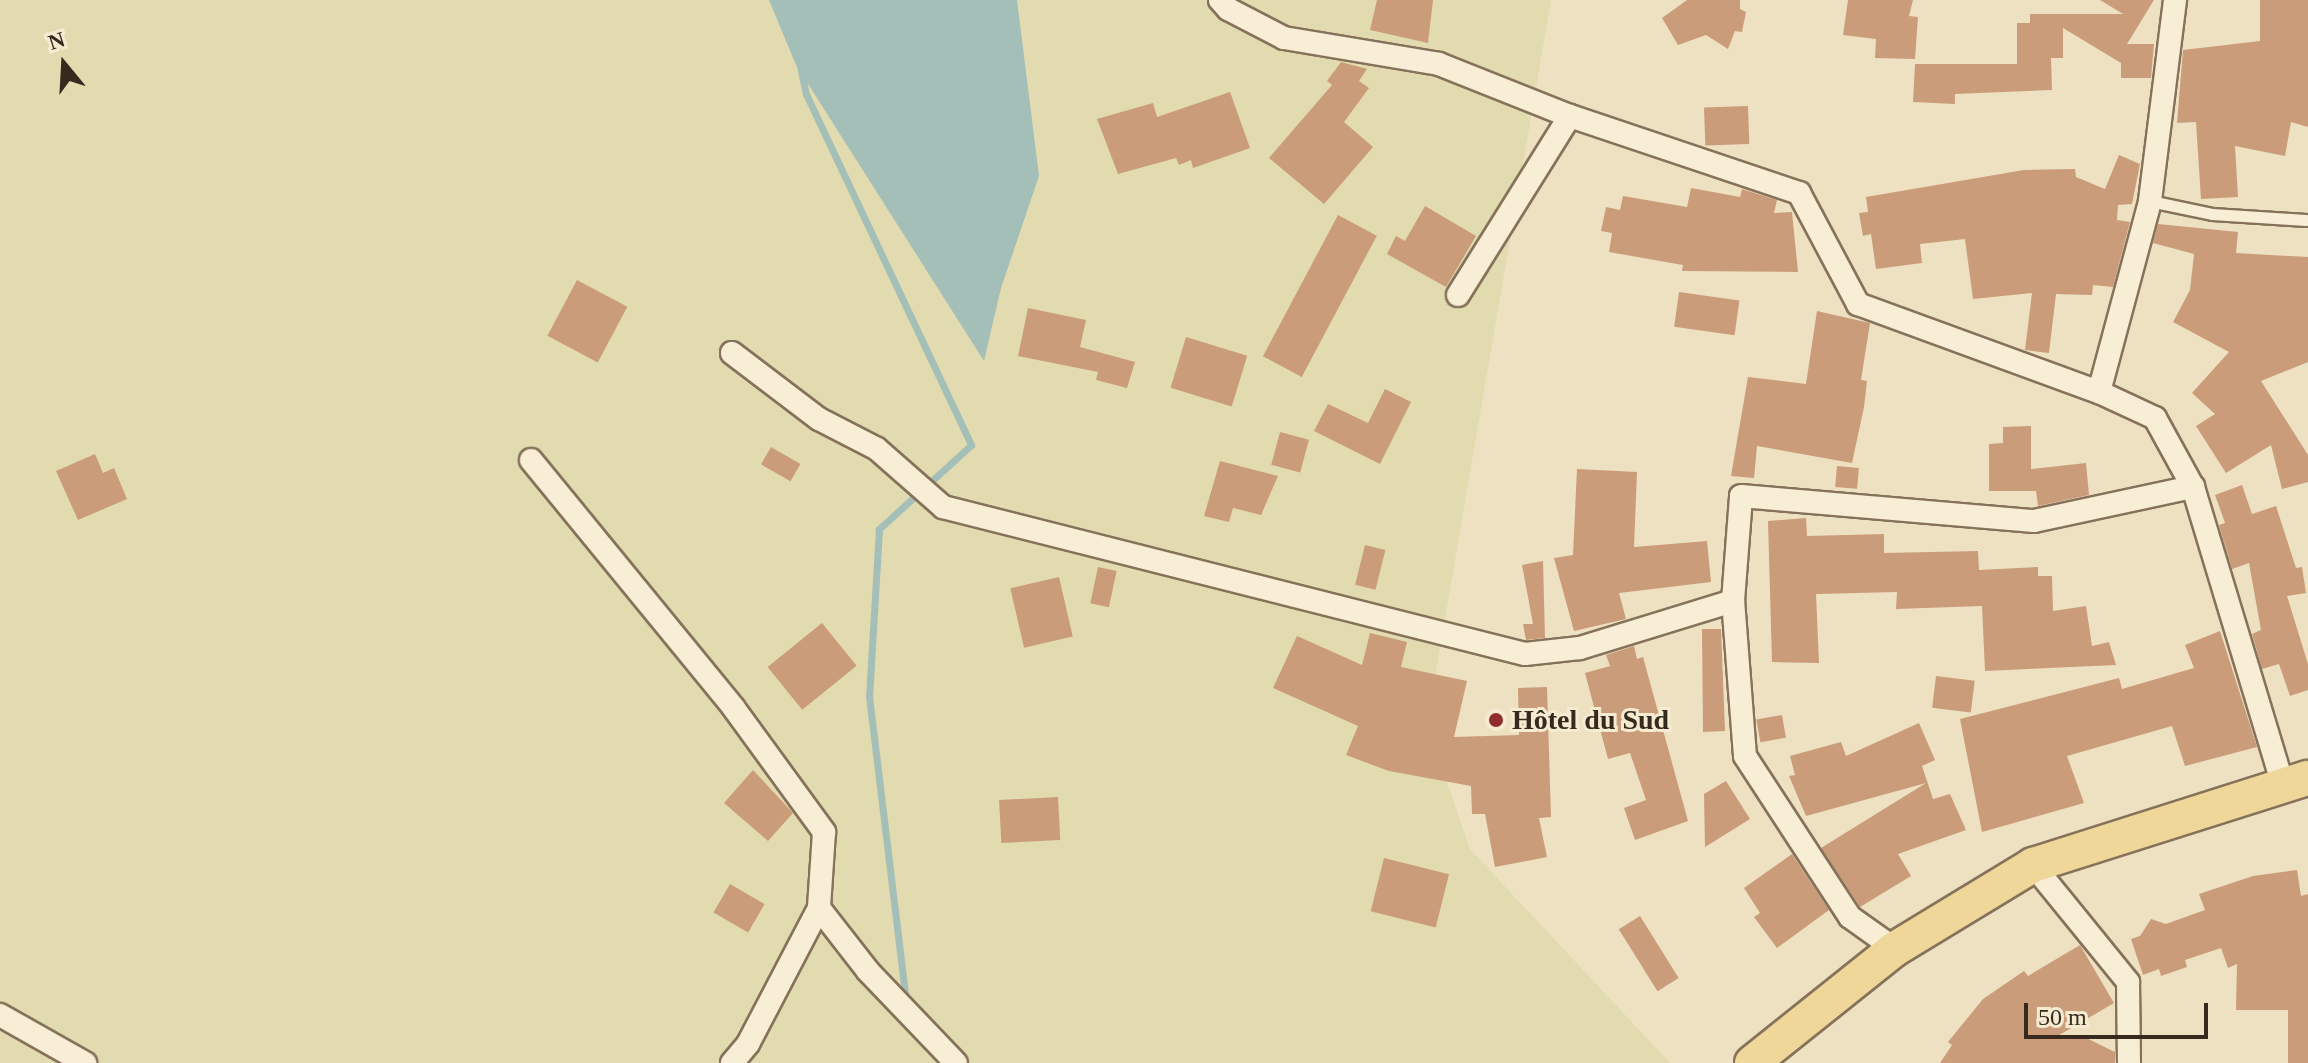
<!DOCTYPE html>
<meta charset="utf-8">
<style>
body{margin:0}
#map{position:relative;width:2308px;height:1063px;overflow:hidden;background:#ede1c2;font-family:Georgia,serif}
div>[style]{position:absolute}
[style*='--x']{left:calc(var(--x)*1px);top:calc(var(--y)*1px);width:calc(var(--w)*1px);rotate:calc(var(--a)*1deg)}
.farmland>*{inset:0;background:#e2dbb0}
.water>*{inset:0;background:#a4bfb8}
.stream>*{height:7px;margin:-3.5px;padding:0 3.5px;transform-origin:3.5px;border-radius:3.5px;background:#a4bfb8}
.building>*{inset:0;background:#ca9c79;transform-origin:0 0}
.roads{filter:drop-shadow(2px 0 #86725a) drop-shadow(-2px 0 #86725a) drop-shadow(0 2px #86725a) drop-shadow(0 -2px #86725a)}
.lane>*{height:11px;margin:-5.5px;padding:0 5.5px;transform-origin:5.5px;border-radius:5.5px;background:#f8eed5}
.street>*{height:22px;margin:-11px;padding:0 11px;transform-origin:11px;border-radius:11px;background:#f8eed5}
.primary>*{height:34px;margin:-17px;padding:0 17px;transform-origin:17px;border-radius:17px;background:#efd79a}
.dots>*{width:22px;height:22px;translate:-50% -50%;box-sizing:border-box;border:4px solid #f4ebd1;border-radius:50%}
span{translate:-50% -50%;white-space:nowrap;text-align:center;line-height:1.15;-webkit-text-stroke:6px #f4ebd1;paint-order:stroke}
.poi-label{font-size:28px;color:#362a1e;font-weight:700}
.left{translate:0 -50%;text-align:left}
.north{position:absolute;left:24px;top:24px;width:80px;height:80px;-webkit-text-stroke:6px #f4ebd1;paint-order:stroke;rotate:342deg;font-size:22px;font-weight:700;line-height:32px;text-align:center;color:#362a1e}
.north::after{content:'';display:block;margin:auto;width:28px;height:36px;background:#362a1e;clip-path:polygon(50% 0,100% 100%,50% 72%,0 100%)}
.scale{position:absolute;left:2024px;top:1003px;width:184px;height:36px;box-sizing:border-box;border:4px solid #362a1e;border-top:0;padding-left:10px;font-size:24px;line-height:28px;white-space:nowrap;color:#362a1e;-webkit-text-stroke:6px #f4ebd1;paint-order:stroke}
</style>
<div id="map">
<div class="farmland">
<div style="clip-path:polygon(0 0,1551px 0,1427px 724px,1470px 849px,1670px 1063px,0 1063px)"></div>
</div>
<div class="water">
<div style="clip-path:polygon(769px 0,1017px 0,1039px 176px,1001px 288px,984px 361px,796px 65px)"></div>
</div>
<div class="stream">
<div style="--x:800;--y:66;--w:29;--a:78"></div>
<div style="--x:806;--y:94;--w:388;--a:64.8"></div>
<div style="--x:971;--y:445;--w:125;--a:137.6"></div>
<div style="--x:879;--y:529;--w:167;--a:93.4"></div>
<div style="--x:869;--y:696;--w:308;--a:83.1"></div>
</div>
<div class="building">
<div style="clip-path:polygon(1377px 0,1433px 0,1428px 43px,1370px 30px)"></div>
<div style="clip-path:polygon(1687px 0,1740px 0,1740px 9px,1746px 12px,1742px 32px,1735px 31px,1728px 49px,1706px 35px,1678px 45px,1662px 18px)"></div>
<div style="clip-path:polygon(1848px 0,1913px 0,1909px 16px,1918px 17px,1915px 59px,1875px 58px,1876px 39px,1843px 35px)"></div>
<div style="clip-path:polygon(2100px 0,2154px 0,2127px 44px,2154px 44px,2151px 78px,2121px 78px,2121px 63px,2063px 28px,2063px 58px,2051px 58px,2052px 90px,1955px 94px,1955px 104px,1913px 102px,1915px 64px,2017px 64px,2017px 23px,2030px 23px,2030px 14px,2123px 14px)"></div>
<div style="clip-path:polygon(2260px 0,2308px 0,2308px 127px,2291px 122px,2285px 156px,2235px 146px,2238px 197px,2201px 199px,2196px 122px,2177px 123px,2183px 50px,2260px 41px)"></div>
<div style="clip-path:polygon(1341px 62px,1367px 69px,1359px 81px,1369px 88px,1344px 122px,1373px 147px,1324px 204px,1269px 158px,1332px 85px,1327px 81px)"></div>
<div style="clip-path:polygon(1230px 92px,1250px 148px,1193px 168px,1191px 160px,1179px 165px,1176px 158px,1118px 174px,1097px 119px,1153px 103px,1157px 117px)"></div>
<div style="left:1748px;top:106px;width:38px;height:44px;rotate:88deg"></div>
<div style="clip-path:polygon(2119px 155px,2140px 164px,2132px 204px,2118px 205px,2117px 220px,2130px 222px,2113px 287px,2093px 285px,2092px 295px,2056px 294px,2049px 353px,2025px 350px,2032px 293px,1973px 299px,1965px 239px,1920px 244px,1922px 263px,1876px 269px,1871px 234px,1863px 236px,1859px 213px,1868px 212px,1866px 197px,2024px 170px,2075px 169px,2076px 177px,2105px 189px)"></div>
<div style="clip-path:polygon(1691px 188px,1740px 197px,1742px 189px,1777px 200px,1774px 213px,1792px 212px,1798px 272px,1682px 271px,1683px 265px,1609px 252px,1612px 233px,1601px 231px,1606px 207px,1620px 210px,1623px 196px,1687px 207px)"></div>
<div style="clip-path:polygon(1425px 206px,1476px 236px,1446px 287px,1387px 254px,1396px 236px,1405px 241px)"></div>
<div style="left:1338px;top:215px;width:44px;height:160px;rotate:28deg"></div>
<div style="clip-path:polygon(2158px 224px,2238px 232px,2236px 253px,2308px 257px,2308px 362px,2261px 381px,2308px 455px,2308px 482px,2282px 489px,2271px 445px,2226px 473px,2196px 426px,2215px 414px,2192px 393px,2229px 352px,2173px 322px,2190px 290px,2194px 254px,2153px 243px)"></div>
<div style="left:577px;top:280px;width:57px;height:63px;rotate:28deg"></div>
<div style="left:1679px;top:292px;width:61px;height:35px;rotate:8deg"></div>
<div style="clip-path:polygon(1028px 308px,1086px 320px,1080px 347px,1135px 362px,1127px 388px,1096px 380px,1098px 372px,1018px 356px)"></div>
<div style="clip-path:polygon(1817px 311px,1870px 323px,1861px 380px,1867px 381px,1864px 407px,1852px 463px,1757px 446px,1754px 478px,1731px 476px,1748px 377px,1806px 384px)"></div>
<div style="left:1186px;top:337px;width:64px;height:53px;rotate:17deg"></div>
<div style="clip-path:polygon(1385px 389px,1411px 402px,1380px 464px,1314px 431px,1328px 404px,1368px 423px)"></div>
<div style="clip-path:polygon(2031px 426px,2031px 469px,2086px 463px,2089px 495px,2038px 506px,2036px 491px,1989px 491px,1989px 444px,2003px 443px,2003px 427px)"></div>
<div style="left:1280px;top:432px;width:30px;height:34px;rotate:15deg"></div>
<div style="left:771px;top:447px;width:34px;height:20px;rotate:30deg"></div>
<div style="clip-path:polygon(95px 454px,103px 473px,114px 468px,127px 499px,78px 520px,56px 471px)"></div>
<div style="clip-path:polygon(1220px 461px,1278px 476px,1261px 515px,1233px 508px,1229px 522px,1204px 516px)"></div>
<div style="left:1837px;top:466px;width:22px;height:21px;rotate:5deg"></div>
<div style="clip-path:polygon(1577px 469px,1637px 472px,1634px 547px,1707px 541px,1711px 582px,1619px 593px,1626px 619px,1574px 631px,1554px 558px,1573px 555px)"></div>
<div style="clip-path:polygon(2242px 485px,2252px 514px,2276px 506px,2296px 568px,2302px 567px,2306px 593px,2287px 596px,2308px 664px,2308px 690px,2290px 696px,2279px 664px,2262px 669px,2252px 634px,2261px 630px,2249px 563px,2232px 569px,2219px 525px,2225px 523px,2215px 495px)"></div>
<div style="clip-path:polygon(1806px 518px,1807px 536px,1884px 534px,1884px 553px,1978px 551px,1979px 570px,2038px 567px,2038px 576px,2052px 576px,2053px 611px,2086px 606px,2092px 646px,2109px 642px,2116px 665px,1985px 671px,1982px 606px,1896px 609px,1897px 592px,1816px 594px,1819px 663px,1772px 662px,1768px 521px)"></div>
<div style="left:1365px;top:545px;width:21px;height:41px;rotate:14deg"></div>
<div style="clip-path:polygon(1543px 561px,1545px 638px,1526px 640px,1523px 624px,1533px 624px,1522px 565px)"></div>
<div style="left:1098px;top:567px;width:19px;height:37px;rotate:12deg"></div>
<div style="left:1059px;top:577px;width:61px;height:50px;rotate:77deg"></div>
<div style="left:822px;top:623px;width:55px;height:70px;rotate:51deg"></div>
<div style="clip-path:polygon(1702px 629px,1721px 629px,1725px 731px,1703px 732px)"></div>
<div style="clip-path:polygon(2220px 631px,2257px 747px,2185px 766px,2172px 726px,2067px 756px,2084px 803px,1982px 832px,1960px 719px,2119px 678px,2122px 689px,2194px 668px,2185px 645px)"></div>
<div style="clip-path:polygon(1370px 633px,1407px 642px,1401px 667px,1467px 681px,1454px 737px,1519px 735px,1518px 688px,1547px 687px,1551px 817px,1539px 818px,1547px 857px,1495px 867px,1485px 814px,1472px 814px,1471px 786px,1389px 771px,1346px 755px,1358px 726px,1273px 688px,1297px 636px,1362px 665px)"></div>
<div style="clip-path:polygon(1634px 646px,1637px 659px,1643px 657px,1688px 821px,1635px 840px,1624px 808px,1646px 800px,1630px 753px,1608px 759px,1585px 673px,1610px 666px,1606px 655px)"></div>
<div style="left:1936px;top:676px;width:39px;height:32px;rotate:7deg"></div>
<div style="left:1782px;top:715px;width:23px;height:26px;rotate:80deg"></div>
<div style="clip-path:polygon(1919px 723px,1935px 760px,1922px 766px,1933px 799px,1950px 794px,1966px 830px,1898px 854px,1911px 876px,1860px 907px,1821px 848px,1926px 783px,1806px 816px,1789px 776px,1795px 775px,1790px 756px,1841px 742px,1846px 756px)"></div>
<div style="clip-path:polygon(753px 770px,793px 813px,768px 841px,724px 803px)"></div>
<div style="clip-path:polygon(1726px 781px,1750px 819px,1705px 847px,1704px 794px)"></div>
<div style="left:1058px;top:797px;width:43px;height:59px;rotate:87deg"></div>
<div style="clip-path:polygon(1792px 854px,1829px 910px,1777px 948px,1754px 917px,1760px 913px,1744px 888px)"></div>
<div style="left:1384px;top:858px;width:67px;height:55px;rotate:14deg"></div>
<div style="clip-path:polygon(2297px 870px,2301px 896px,2308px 894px,2308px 1063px,2288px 1063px,2288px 1010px,2236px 1010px,2237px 964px,2228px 968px,2221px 948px,2185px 960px,2187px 967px,2161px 976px,2159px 969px,2143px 975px,2131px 939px,2140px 936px,2151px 919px,2166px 924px,2205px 910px,2199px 894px,2253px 876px)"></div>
<div style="left:730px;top:884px;width:40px;height:33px;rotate:30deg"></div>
<div style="left:1640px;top:916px;width:73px;height:25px;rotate:58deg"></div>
<div style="clip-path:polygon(2080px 945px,2114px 1003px,2056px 1037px,2080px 1035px,2115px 1052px,2115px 1063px,1940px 1063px,1952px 1045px,1948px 1042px,1983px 999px,2024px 971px,2028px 976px)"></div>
</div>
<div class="roads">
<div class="lane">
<div style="--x:2150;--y:201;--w:63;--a:11.8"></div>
<div style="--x:2212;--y:214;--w:94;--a:3.7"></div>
</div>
<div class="street">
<div style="--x:1220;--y:0;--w:12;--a:48"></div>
<div style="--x:1228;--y:9;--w:63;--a:27.4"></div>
<div style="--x:1284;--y:38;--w:157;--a:9.5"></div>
<div style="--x:1439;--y:64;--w:141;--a:21.7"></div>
<div style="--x:1570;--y:116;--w:242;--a:18.6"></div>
<div style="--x:1799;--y:193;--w:126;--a:62"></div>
<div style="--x:1858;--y:304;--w:257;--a:20.1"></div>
<div style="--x:2099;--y:392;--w:62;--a:24.9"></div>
<div style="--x:2155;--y:418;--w:79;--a:61.2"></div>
<div style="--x:2193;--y:487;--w:312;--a:73.2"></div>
<div style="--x:1458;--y:295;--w:211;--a:-58"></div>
<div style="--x:732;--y:353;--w:109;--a:37.2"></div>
<div style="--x:819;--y:419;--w:65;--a:27.3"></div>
<div style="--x:877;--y:449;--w:88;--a:41.3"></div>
<div style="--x:943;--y:507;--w:600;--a:14.18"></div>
<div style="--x:1525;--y:654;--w:55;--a:-6.2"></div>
<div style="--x:1580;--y:648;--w:160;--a:-17.1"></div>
<div style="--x:2099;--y:392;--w:198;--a:-75"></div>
<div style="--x:2150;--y:201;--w:203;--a:-82.9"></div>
<div style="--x:531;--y:460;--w:319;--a:50.7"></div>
<div style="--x:733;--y:707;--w:155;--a:53.9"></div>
<div style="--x:824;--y:832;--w:76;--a:93.8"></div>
<div style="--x:819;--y:908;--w:153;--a:117.6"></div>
<div style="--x:748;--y:1044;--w:25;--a:130"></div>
<div style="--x:2033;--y:865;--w:151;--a:50.9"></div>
<div style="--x:2128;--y:982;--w:81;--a:89.3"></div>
<div style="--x:819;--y:908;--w:80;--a:52.1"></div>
<div style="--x:868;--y:971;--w:127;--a:46.3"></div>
<div style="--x:1895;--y:949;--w:55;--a:-144.6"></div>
<div style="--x:1850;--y:917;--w:192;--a:-123.1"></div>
<div style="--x:1745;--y:756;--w:155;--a:-94.4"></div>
<div style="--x:1733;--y:601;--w:105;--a:-85.6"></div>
<div style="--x:1741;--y:496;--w:294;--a:4.9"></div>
<div style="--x:2034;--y:521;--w:163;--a:-12.1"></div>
<div style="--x:0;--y:1015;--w:98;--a:29.5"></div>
</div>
<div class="primary">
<div style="--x:1752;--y:1063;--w:183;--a:-38.6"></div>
<div style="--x:1895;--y:949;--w:162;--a:-31.3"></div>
<div style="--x:2033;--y:865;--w:288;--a:-17.6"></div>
</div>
</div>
<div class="dots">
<div style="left:1496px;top:720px;background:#932d2b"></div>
</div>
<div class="poi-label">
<span class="left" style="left:1512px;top:720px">Hôtel du Sud</span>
</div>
<div class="north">N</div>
<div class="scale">50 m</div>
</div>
